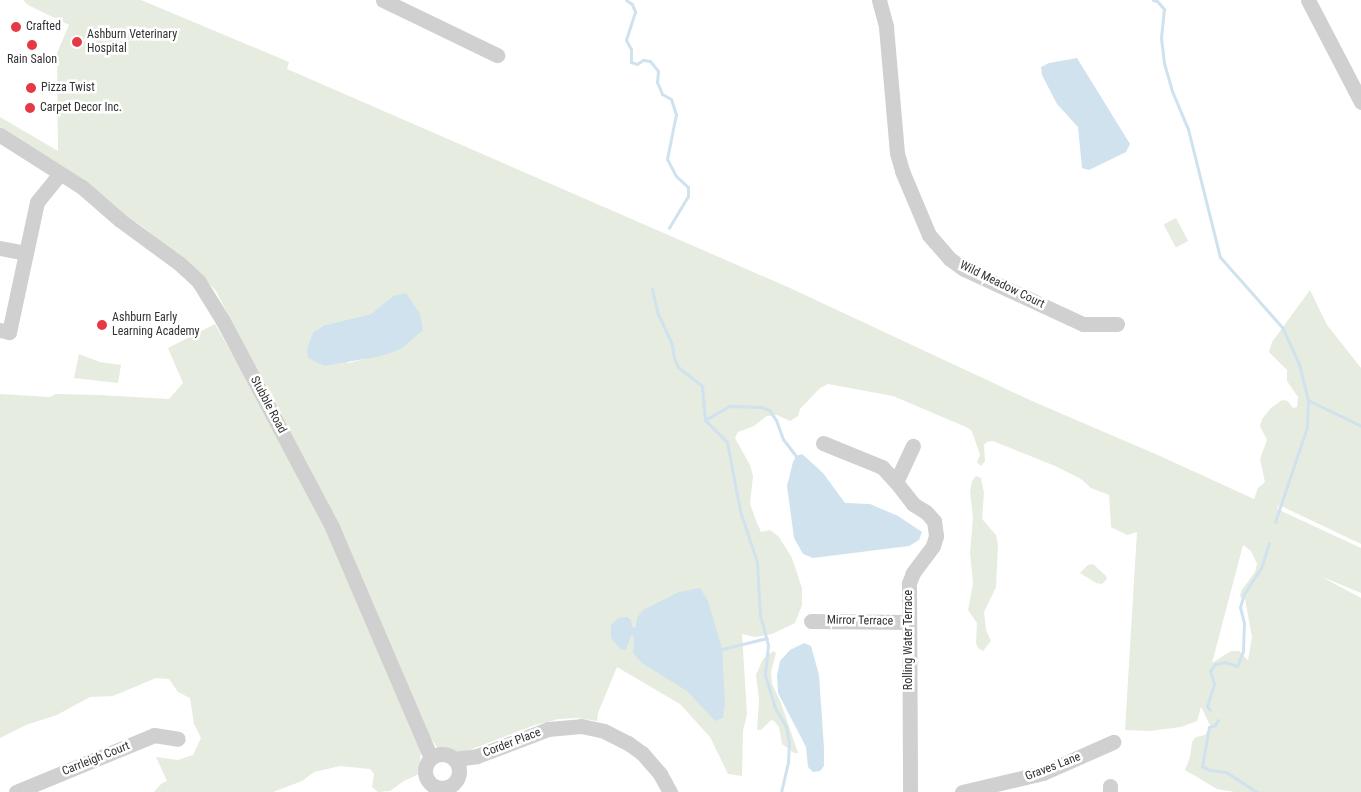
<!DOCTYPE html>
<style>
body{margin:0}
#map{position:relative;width:1361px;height:792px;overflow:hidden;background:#fff;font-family:"Roboto Condensed",sans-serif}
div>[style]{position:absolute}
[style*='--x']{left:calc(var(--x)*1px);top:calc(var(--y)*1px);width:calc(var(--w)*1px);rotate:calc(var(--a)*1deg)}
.green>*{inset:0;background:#e6ecdf;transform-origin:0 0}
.water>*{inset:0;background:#cfe2ee}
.stream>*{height:3px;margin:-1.5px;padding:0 1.5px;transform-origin:1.5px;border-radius:1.5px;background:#cfe2ee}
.minor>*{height:15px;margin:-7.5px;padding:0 7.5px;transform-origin:7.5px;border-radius:7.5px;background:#d0d0d0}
.minor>.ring{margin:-7.5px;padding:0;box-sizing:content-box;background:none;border:15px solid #d0d0d0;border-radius:50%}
.dots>*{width:14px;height:14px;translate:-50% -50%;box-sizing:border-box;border:2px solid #fff;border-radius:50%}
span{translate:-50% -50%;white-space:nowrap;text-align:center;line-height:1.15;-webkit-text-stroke:5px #fff;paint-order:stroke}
.poi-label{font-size:12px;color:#333}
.left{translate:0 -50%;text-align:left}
.street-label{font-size:12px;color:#333}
</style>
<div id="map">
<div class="green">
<div style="clip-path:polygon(evenodd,23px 0,141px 0,289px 62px,287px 69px,790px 288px,1032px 401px,1160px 456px,1254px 499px,1258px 488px,1265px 482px,1260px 459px,1267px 440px,1260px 426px,1262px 419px,1271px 408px,1282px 400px,1288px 401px,1293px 408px,1297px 407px,1298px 397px,1287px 381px,1287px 370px,1269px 352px,1272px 342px,1310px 290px,1327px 325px,1361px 368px,1361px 544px,1279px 505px,1277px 509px,1361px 548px,1361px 593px,1320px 576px,1361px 598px,1361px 792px,1235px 792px,1217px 789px,1185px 770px,1190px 757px,1192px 742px,1196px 737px,1205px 735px,1211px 727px,1201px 707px,1197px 721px,1181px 727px,1150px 731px,1125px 730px,1137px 532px,1127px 535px,1111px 527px,1109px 495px,1091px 488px,1081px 479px,1055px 466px,993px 441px,987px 442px,984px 445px,985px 461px,981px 466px,977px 462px,980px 455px,974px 437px,971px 430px,966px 427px,893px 396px,828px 384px,820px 388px,800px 409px,798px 416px,790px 421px,777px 415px,767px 416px,754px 426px,738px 432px,735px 438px,750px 465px,753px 476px,750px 504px,757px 523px,761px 532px,770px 530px,779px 537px,792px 558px,802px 588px,802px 605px,795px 623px,772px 634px,755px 637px,742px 634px,747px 714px,743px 731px,742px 776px,728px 774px,710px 737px,680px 704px,617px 667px,598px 713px,597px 721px,577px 718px,559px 719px,535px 725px,459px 754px,438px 749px,428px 734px,259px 376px,216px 291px,200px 274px,143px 227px,0 128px,0 117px,58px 151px,57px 53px,69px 25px,28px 5px,23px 0,393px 296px,401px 349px,349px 363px,307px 348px,313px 332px,325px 325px,371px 314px,393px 296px,23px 0,1243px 545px,1251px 551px,1257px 564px,1255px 572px,1241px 591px,1240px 597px,1245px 599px,1252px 637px,1248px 660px,1239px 651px,1231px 651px,1212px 663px,1243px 545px)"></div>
<div style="left:1176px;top:218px;width:26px;height:14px;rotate:62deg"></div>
<div style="clip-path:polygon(215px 324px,255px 394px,332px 543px,421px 751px,419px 774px,404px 781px,390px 791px,378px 792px,372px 787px,374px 774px,370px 769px,340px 766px,314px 772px,302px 781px,273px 792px,154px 792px,162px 783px,167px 781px,156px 757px,178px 760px,193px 755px,201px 738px,194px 724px,190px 698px,178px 692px,169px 679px,156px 678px,113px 696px,90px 697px,57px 715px,26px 725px,0 738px,0 394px,50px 397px,56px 394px,99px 395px,169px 399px,183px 383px,168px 348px)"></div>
<div style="clip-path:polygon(79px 354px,100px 362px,121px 365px,118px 383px,74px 378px)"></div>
<div style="clip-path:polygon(976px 476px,981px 478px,984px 493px,982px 519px,996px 535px,998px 545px,996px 587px,984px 612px,986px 630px,991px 641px,983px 651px,978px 648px,976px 643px,977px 623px,968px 610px,973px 584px,970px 553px,973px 517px,970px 492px,972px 481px)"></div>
<div style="clip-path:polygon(1093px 564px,1106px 576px,1107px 579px,1102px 584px,1096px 583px,1080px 573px,1088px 565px)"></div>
<div style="clip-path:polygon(773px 651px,776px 653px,771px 672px,772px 684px,781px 703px,798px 753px,794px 753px,782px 744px,779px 727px,774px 721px,771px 720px,761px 730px,757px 730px,759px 700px,756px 675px,763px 659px)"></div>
</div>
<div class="water">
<div style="clip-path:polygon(1077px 58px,1130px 144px,1126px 152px,1089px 170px,1082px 168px,1078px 127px,1057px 104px,1042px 75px,1041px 67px,1049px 63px)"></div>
<div style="clip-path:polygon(406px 293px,420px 314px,423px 330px,401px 349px,381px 356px,324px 366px,308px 358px,307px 348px,313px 332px,325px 325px,371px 314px,393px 296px)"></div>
<div style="clip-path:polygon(802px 454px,823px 473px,845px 503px,870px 504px,898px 516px,922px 532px,919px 540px,909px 546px,813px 558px,803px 554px,794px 538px,787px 486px,793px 462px,796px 456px)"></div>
<div style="clip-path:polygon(700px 588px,708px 601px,722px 649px,725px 704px,723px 718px,715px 721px,687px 691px,642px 663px,633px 653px,634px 637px,631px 636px,626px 650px,620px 649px,611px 638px,611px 625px,618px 618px,627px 617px,631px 620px,632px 627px,636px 628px,637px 618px,643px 610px,679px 592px)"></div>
<div style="clip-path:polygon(804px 643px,811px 646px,819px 675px,824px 748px,824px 766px,820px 771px,813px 772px,808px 767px,806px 747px,778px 693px,777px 676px,780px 661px,790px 650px)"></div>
</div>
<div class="stream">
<div style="--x:626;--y:0;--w:7;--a:34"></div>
<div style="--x:632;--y:4;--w:9;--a:69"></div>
<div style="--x:635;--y:12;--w:29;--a:108"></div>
<div style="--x:626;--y:40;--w:10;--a:61"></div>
<div style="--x:631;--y:49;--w:13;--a:90"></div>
<div style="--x:631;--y:62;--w:6;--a:18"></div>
<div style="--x:637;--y:64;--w:7;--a:-34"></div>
<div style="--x:643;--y:60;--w:7;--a:8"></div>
<div style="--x:650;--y:61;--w:13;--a:51"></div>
<div style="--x:658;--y:71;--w:11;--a:95"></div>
<div style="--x:657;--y:82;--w:13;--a:67"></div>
<div style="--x:662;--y:94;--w:10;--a:29"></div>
<div style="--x:671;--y:99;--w:16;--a:72"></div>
<div style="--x:676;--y:114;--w:46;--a:101.3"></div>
<div style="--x:667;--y:159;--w:19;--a:62"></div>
<div style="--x:676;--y:176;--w:16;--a:43"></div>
<div style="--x:688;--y:187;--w:9;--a:90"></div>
<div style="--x:688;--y:196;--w:37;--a:121"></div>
<div style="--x:1153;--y:0;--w:4;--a:14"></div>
<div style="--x:1157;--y:1;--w:11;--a:49"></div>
<div style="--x:1164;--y:9;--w:29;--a:96"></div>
<div style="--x:1161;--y:38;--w:25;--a:83"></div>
<div style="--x:1164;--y:63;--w:29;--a:74"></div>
<div style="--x:1172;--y:91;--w:41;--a:67.2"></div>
<div style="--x:1188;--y:129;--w:132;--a:76"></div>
<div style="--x:1220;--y:257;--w:94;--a:48.5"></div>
<div style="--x:1282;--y:327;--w:41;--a:65.3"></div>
<div style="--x:1299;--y:364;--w:37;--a:76"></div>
<div style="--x:1308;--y:400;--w:59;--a:26.1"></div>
<div style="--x:652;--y:289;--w:26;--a:77"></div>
<div style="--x:658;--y:314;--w:33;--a:65"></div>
<div style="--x:672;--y:344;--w:14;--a:82"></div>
<div style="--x:674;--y:358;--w:10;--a:66"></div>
<div style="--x:678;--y:367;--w:31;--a:38"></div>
<div style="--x:702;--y:386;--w:34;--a:85"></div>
<div style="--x:705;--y:420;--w:31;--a:45"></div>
<div style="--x:727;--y:442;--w:70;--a:79.3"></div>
<div style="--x:740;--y:511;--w:54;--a:71.6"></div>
<div style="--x:757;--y:562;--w:53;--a:86.8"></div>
<div style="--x:760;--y:615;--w:31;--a:75"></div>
<div style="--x:768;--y:645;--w:30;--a:96"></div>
<div style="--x:765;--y:675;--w:34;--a:73"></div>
<div style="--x:775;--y:708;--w:21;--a:59"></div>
<div style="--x:786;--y:726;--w:17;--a:80"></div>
<div style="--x:789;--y:743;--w:19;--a:93"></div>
<div style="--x:788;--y:762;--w:31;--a:103"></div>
<div style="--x:705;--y:420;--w:28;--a:-30"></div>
<div style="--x:729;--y:406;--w:32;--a:2"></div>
<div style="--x:761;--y:407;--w:9;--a:21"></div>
<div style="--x:769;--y:410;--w:12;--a:55"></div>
<div style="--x:776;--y:420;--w:20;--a:70"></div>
<div style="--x:783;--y:439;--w:21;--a:53"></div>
<div style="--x:1275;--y:522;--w:100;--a:-71.4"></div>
<div style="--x:1307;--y:427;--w:27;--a:-88"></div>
<div style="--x:722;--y:649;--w:46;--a:-13.7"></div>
<div style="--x:1210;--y:710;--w:5;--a:-127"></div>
<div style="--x:1207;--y:706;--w:23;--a:-72"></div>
<div style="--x:1214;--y:684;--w:14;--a:-107"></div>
<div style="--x:1210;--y:671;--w:9;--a:-54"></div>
<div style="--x:1215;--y:664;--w:10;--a:-11"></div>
<div style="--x:1225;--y:662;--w:13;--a:18"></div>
<div style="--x:1237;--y:666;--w:16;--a:-68"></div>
<div style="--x:1243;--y:651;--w:28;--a:-88"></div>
<div style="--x:1244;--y:623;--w:16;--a:-104"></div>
<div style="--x:1240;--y:607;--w:14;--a:-73"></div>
<div style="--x:1244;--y:594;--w:31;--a:-57"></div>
<div style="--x:1261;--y:568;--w:26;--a:-72"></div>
<div style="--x:1218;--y:720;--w:6;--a:121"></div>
<div style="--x:1215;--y:725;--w:6;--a:162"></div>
<div style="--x:1209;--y:727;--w:40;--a:100"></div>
<div style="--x:1202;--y:766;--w:9;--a:27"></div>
<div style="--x:1210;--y:770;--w:16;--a:7"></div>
<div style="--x:1226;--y:772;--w:37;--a:33"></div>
</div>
<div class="minor">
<div style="--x:383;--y:0;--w:127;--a:25.8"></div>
<div style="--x:879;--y:0;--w:28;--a:75"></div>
<div style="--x:886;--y:27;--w:126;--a:85"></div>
<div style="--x:897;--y:153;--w:19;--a:74"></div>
<div style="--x:902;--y:171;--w:69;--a:67.1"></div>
<div style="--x:929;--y:235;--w:32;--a:49"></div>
<div style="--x:950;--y:259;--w:17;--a:36"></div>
<div style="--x:964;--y:269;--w:131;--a:24.8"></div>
<div style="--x:1083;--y:324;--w:34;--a:0"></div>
<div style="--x:1308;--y:0;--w:115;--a:62.5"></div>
<div style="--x:0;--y:135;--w:97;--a:32.4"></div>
<div style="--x:82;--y:187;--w:50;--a:41"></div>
<div style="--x:120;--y:220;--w:74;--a:36.3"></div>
<div style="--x:180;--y:264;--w:26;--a:43"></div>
<div style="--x:199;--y:282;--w:46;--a:58.4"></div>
<div style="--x:223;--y:321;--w:233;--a:62.1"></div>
<div style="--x:332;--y:527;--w:251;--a:66.8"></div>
<div style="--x:0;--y:248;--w:26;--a:11"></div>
<div style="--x:26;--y:253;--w:81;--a:102.1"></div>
<div style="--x:9;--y:332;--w:9;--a:-167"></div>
<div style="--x:26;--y:253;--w:52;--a:-77.8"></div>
<div style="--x:37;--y:202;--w:36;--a:-51"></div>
<div style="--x:823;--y:443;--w:64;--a:22.1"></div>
<div style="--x:882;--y:467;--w:21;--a:47"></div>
<div style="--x:896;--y:482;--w:40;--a:-65"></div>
<div style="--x:896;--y:482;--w:28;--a:52"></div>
<div style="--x:913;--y:504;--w:15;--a:32"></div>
<div style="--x:926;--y:512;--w:12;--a:48"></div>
<div style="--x:934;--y:521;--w:15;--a:82"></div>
<div style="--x:936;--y:536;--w:10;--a:107"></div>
<div style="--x:933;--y:546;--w:34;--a:127"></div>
<div style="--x:913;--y:573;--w:11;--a:112"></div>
<div style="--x:909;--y:583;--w:209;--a:89.7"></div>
<div style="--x:811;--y:621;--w:98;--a:0.6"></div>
<div class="ring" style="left:425px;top:754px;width:19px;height:19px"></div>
<div style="--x:454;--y:759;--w:23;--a:-7"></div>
<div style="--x:477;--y:756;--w:76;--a:-20.8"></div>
<div style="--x:548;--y:729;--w:33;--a:-5"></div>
<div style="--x:581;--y:726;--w:24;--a:12"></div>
<div style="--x:604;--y:731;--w:27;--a:27"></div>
<div style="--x:628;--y:743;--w:17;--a:36"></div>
<div style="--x:642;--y:753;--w:28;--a:49"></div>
<div style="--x:660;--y:774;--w:21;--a:61"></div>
<div style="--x:16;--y:792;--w:149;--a:-22.4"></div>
<div style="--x:154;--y:735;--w:24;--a:9"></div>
<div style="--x:962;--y:792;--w:83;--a:-13.2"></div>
<div style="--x:1043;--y:773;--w:77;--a:-23.9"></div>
<div style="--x:1110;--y:792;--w:6;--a:-90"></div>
</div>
<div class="dots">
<div style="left:16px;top:27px;background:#e63946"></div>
<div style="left:77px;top:42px;background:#e63946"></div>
<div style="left:32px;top:45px;background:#e63946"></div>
<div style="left:31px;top:88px;background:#e63946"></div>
<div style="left:30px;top:108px;background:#e63946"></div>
<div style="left:102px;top:325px;background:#e63946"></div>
</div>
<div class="poi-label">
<span class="left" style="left:26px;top:27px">Crafted</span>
<span class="left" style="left:87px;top:42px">Ashburn Veterinary<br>Hospital</span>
<span style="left:32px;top:60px">Rain Salon</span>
<span class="left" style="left:41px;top:88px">Pizza Twist</span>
<span class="left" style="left:40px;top:108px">Carpet Decor Inc.</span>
<span class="left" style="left:112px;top:325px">Ashburn Early<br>Learning Academy</span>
</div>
<div class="street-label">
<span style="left:1002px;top:285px;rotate:26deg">Wild Meadow Court</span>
<span style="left:268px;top:405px;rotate:62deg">Stubble Road</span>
<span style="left:860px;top:621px;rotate:1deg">Mirror Terrace</span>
<span style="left:909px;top:640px;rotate:-90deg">Rolling Water Terrace</span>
<span style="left:512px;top:743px;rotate:-21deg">Corder Place</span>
<span style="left:96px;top:759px;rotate:-22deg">Carrleigh Court</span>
<span style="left:1053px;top:767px;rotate:-21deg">Graves Lane</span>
</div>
</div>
